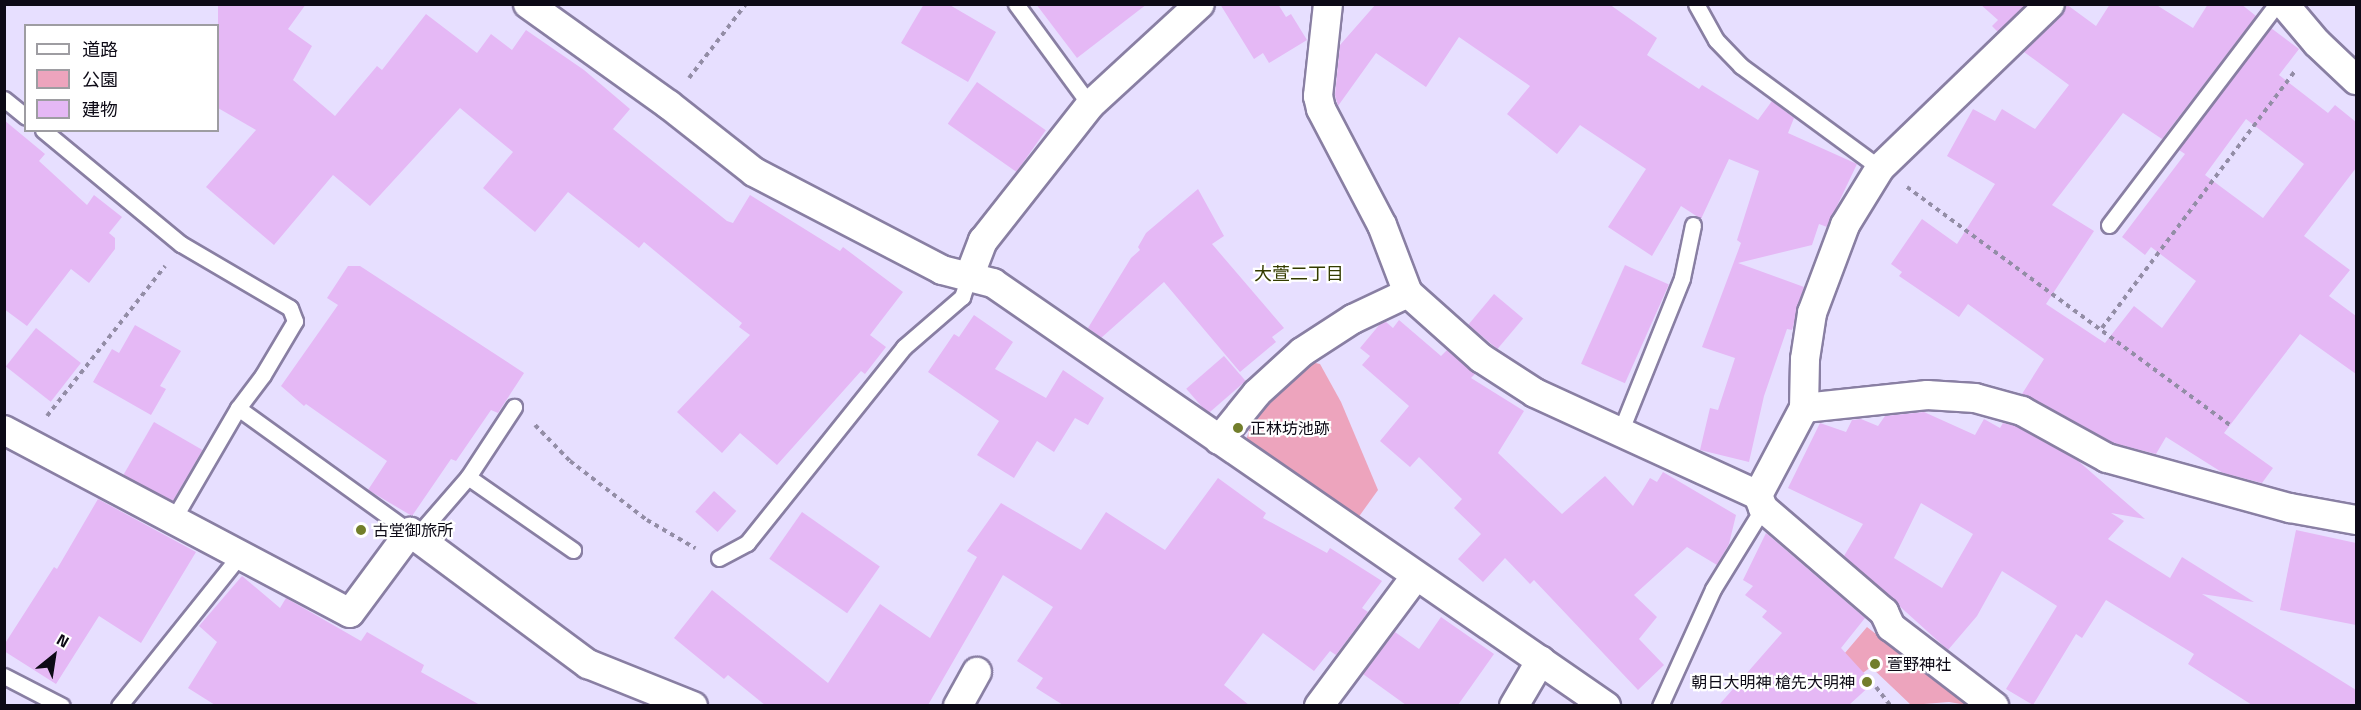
<!DOCTYPE html>
<meta charset="utf-8">
<style>
body{margin:0}
#map{position:relative;width:2361px;height:710px;overflow:hidden;background:#e7dfff;font-family:"Titillium Web","Noto Sans JP",sans-serif}
div>[style]{position:absolute}
[style*='--x']{left:calc(var(--x)*1px);top:calc(var(--y)*1px);width:calc(var(--w)*1px);rotate:calc(var(--a)*1deg)}
.green>*{inset:0;background:#eda4bd}
.building>*{inset:0;background:#e5b8f5;transform-origin:0 0}
.path>*{height:4px;margin-top:-2px;transform-origin:0;background:repeating-linear-gradient(90deg,#938da6 0 4.5px,transparent 0 9px)}
.roads{filter:drop-shadow(2px 0 #897fa3) drop-shadow(-2px 0 #897fa3) drop-shadow(0 2px #897fa3) drop-shadow(0 -2px #897fa3)}
.service>*{height:15px;margin:-7.5px;padding:0 7.5px;transform-origin:7.5px;border-radius:7.5px;background:#fff}
.minor>*{height:28px;margin:-14px;padding:0 14px;transform-origin:14px;border-radius:14px;background:#fff}
.dots>*{width:16px;height:16px;translate:-50% -50%;box-sizing:border-box;border:3px solid #fff;border-radius:50%}
span{translate:-50% -50%;white-space:nowrap;text-align:center;line-height:1.15;-webkit-text-stroke:4.5px #fff;paint-order:stroke}
.poi-label{font-size:16px;color:#0d0a16}
.left{translate:0 -50%;text-align:left}
.right{translate:-100% -50%;text-align:right}
.neighbourhood-label{font-size:18px;color:#343c00}
.frame{position:absolute;inset:0;border:6px solid #0d0a16;pointer-events:none}
.legend{position:absolute;left:24px;top:24px;width:195px;height:108px;box-sizing:border-box;background:#fff;border:2px solid #9e9da2;margin:0;padding:8px 10px;list-style:none;font-size:18px;color:#0d0a16}
.legend li{display:flex;align-items:center;gap:12px;height:30px}
.legend b{width:30px;border:2px solid #9e9da2}
.north{position:absolute;left:24px;top:626px;width:60px;height:60px;-webkit-text-stroke:4px #fff;paint-order:stroke;rotate:30deg;font-size:16px;font-weight:700;line-height:24px;text-align:center;color:#0d0a16}
.north::after{content:'';display:block;margin:auto;width:21px;height:27px;background:#0d0a16;clip-path:polygon(50% 0,100% 100%,50% 72%,0 100%)}
</style>
<div id="map">
<div class="green">
<div style="clip-path:polygon(1311px 362px,1320px 364px,1341px 402px,1378px 490px,1355px 522px,1246px 441px,1253px 417px)"></div>
<div style="clip-path:polygon(1867px 627px,1967px 705px,1949px 702px,1911px 705px,1871px 667px,1856px 678px,1839px 660px)"></div>
</div>
<div class="building">
<div style="clip-path:polygon(218px 4px,306px 4px,288px 29px,312px 46px,293px 80px,335px 116px,377px 66px,382px 70px,426px 14px,477px 53px,491px 34px,512px 50px,526px 30px,584px 70px,630px 109px,613px 129px,727px 221px,733px 223px,750px 195px,840px 251px,843px 247px,903px 292px,870px 335px,886px 347px,865px 374px,861px 371px,777px 465px,740px 433px,722px 453px,677px 412px,750px 335px,739px 327px,742px 323px,644px 242px,639px 248px,568px 192px,535px 232px,483px 188px,513px 152px,460px 108px,370px 206px,333px 175px,274px 245px,206px 187px,256px 130px,218px 108px)"></div>
<div style="clip-path:polygon(924px 4px,948px 4px,996px 32px,968px 82px,901px 43px)"></div>
<div style="clip-path:polygon(1036px 4px,1147px 4px,1077px 58px)"></div>
<div style="clip-path:polygon(1220px 4px,1278px 4px,1286px 17px,1291px 14px,1307px 40px,1269px 63px,1263px 53px,1254px 59px)"></div>
<div style="clip-path:polygon(1376px 4px,1609px 4px,1657px 38px,1647px 55px,1699px 89px,1702px 85px,1758px 120px,1772px 101px,1794px 118px,1788px 133px,1857px 164px,1827px 227px,1819px 224px,1812px 245px,1738px 263px,1804px 287px,1792px 330px,1787px 329px,1764px 396px,1749px 462px,1700px 450px,1710px 408px,1718px 410px,1735px 358px,1702px 347px,1741px 243px,1737px 240px,1759px 171px,1729px 159px,1701px 219px,1681px 206px,1652px 256px,1608px 227px,1646px 169px,1580px 125px,1557px 154px,1507px 114px,1530px 86px,1459px 37px,1426px 87px,1376px 53px,1338px 106px,1335px 95px,1340px 45px)"></div>
<div style="clip-path:polygon(1980px 4px,2026px 4px,1998px 32px,1992px 26px,1998px 20px)"></div>
<div style="clip-path:polygon(evenodd,2066px 4px,2096px 26px,2110px 4px,2155px 4px,2193px 28px,2208px 4px,2241px 4px,2256px 16px,2162px 139px,2123px 113px,2052px 205px,2094px 231px,2046px 304px,2105px 343px,2134px 306px,2162px 328px,2196px 281px,2151px 247px,2145px 255px,2122px 237px,2185px 154px,2179px 150px,2271px 28px,2299px 49px,2279px 75px,2328px 113px,2335px 105px,2356px 122px,2356px 168px,2304px 236px,2350px 270px,2329px 296px,2356px 316px,2356px 374px,2300px 334px,2224px 433px,2273px 468px,2262px 483px,2223px 473px,2166px 437px,2156px 454px,2113px 443px,2022px 394px,2044px 359px,1968px 304px,1959px 317px,1899px 276px,1902px 272px,1891px 264px,1922px 219px,1957px 244px,1995px 184px,1947px 156px,1973px 109px,1995px 121px,2002px 109px,2035px 129px,2069px 85px,2024px 52px,2061px 16px,2066px 4px,2246px 119px,2304px 164px,2263px 218px,2205px 175px,2246px 119px)"></div>
<div style="left:977px;top:82px;width:84px;height:51px;rotate:35deg"></div>
<div style="clip-path:polygon(4px 120px,45px 154px,39px 161px,87px 205px,94px 195px,122px 217px,109px 233px,115px 238px,115px 249px,89px 283px,71px 269px,27px 326px,4px 309px)"></div>
<div style="clip-path:polygon(1198px 189px,1224px 236px,1212px 244px,1284px 328px,1272px 337px,1276px 342px,1240px 372px,1164px 282px,1101px 338px,1088px 328px,1131px 258px,1140px 250px,1138px 247px,1146px 233px)"></div>
<div style="left:1625px;top:265px;width:48px;height:108px;rotate:24deg"></div>
<div style="clip-path:polygon(348px 266px,360px 266px,524px 373px,498px 413px,491px 410px,456px 461px,451px 459px,412px 516px,368px 490px,387px 461px,306px 404px,304px 406px,281px 386px,338px 305px,327px 298px)"></div>
<div style="left:1494px;top:294px;width:38px;height:40px;rotate:40deg"></div>
<div style="clip-path:polygon(974px 315px,1013px 342px,995px 369px,1046px 398px,1063px 370px,1104px 398px,1088px 425px,1075px 418px,1054px 452px,1037px 441px,1014px 478px,977px 455px,999px 421px,928px 372px,954px 334px,959px 337px)"></div>
<div style="clip-path:polygon(1399px 320px,1441px 356px,1447px 350px,1475px 374px,1471px 378px,1524px 411px,1498px 453px,1562px 514px,1605px 476px,1633px 506px,1650px 478px,1657px 482px,1663px 472px,1736px 515px,1729px 544px,1717px 565px,1687px 547px,1634px 595px,1657px 617px,1639px 639px,1664px 665px,1638px 690px,1534px 580px,1530px 584px,1505px 558px,1483px 582px,1458px 559px,1481px 534px,1454px 508px,1462px 499px,1419px 457px,1410px 467px,1380px 441px,1409px 406px,1362px 365px,1370px 356px,1360px 348px,1380px 324px,1386px 322px,1393px 328px)"></div>
<div style="clip-path:polygon(135px 325px,181px 351px,160px 386px,166px 389px,151px 415px,93px 382px,112px 349px,119px 353px)"></div>
<div style="left:36px;top:328px;width:57px;height:49px;rotate:38deg"></div>
<div style="left:1224px;top:356px;width:33px;height:50px;rotate:49deg"></div>
<div style="clip-path:polygon(evenodd,1924px 412px,1975px 435px,1984px 419px,2000px 428px,2003px 423px,2016px 426px,2077px 460px,2145px 519px,2111px 513px,2124px 521px,2108px 539px,2170px 578px,2182px 557px,2254px 602px,2202px 594px,2356px 690px,2356px 705px,2252px 705px,2188px 664px,2194px 654px,2106px 600px,2082px 638px,2076px 634px,2033px 705px,2006px 689px,2057px 606px,2002px 571px,1977px 616px,1948px 650px,1844px 556px,1863px 524px,1788px 488px,1820px 423px,1846px 432px,1852px 420px,1861px 419px,1878px 426px,1885px 416px,1924px 412px,1921px 503px,1973px 534px,1942px 588px,1894px 558px,1921px 503px)"></div>
<div style="left:154px;top:422px;width:56px;height:61px;rotate:30deg"></div>
<div style="clip-path:polygon(1218px 478px,1266px 513px,1263px 518px,1327px 553px,1330px 548px,1382px 581px,1362px 608px,1368px 612px,1336px 655px,1330px 651px,1314px 671px,1263px 633px,1224px 685px,1249px 705px,1063px 705px,1036px 688px,1043px 678px,1017px 661px,1053px 607px,1003px 575px,928px 705px,765px 705px,728px 675px,724px 679px,674px 638px,712px 590px,828px 683px,880px 604px,930px 638px,977px 557px,967px 551px,1001px 503px,1081px 550px,1106px 512px,1165px 550px)"></div>
<div style="left:714px;top:491px;width:30px;height:28px;rotate:42deg"></div>
<div style="clip-path:polygon(98px 499px,196px 552px,141px 643px,99px 616px,56px 684px,4px 651px,4px 645px,54px 567px,57px 569px)"></div>
<div style="left:802px;top:512px;width:95px;height:57px;rotate:35deg"></div>
<div style="clip-path:polygon(2296px 530px,2356px 543px,2356px 625px,2280px 610px)"></div>
<div style="clip-path:polygon(1766px 533px,1865px 618px,1841px 648px,1873px 683px,1849px 705px,1719px 705px,1782px 633px,1762px 617px,1767px 611px,1745px 595px,1753px 586px,1743px 580px)"></div>
<div style="clip-path:polygon(242px 576px,280px 608px,286px 598px,361px 641px,367px 632px,424px 665px,421px 672px,480px 705px,215px 705px,188px 688px,217px 642px,199px 626px)"></div>
<div style="clip-path:polygon(1441px 617px,1494px 654px,1458px 705px,1406px 705px,1363px 674px,1395px 632px,1419px 649px)"></div>
</div>
<div class="path">
<div style="--x:689;--y:78;--w:93;--a:-52.4"></div>
<div style="--x:1907;--y:187;--w:401;--a:36.4"></div>
<div style="--x:2102;--y:328;--w:323;--a:-53.1"></div>
<div style="--x:47;--y:416;--w:191;--a:-51.8"></div>
<div style="--x:535;--y:425;--w:50;--a:45.8"></div>
<div style="--x:570;--y:461;--w:97;--a:37.5"></div>
<div style="--x:647;--y:520;--w:56;--a:30.3"></div>
<div style="--x:1876;--y:687;--w:24;--a:52"></div>
</div>
<div class="roads">
<div class="service">
<div style="--x:1016;--y:4;--w:125;--a:53.8"></div>
<div style="--x:1696;--y:4;--w:41;--a:60.9"></div>
<div style="--x:1716;--y:40;--w:36;--a:46"></div>
<div style="--x:1741;--y:66;--w:172;--a:36.3"></div>
<div style="--x:4;--y:99;--w:28;--a:39"></div>
<div style="--x:43;--y:130;--w:179;--a:39.6"></div>
<div style="--x:181;--y:244;--w:126;--a:30.4"></div>
<div style="--x:290;--y:308;--w:14;--a:69"></div>
<div style="--x:295;--y:321;--w:63;--a:120.7"></div>
<div style="--x:263;--y:375;--w:41;--a:127.1"></div>
<div style="--x:238;--y:408;--w:127;--a:120.2"></div>
<div style="--x:2109;--y:225;--w:278;--a:-52.8"></div>
<div style="--x:238;--y:408;--w:212;--a:35.8"></div>
<div style="--x:1621;--y:430;--w:164;--a:-68.1"></div>
<div style="--x:1682;--y:278;--w:54;--a:-78.3"></div>
<div style="--x:468;--y:477;--w:128;--a:34.8"></div>
<div style="--x:416;--y:537;--w:79;--a:-49.1"></div>
<div style="--x:468;--y:477;--w:84;--a:-56.7"></div>
<div style="--x:719;--y:558;--w:32;--a:-28"></div>
<div style="--x:747;--y:543;--w:251;--a:-51.3"></div>
<div style="--x:904;--y:347;--w:77;--a:-40.8"></div>
<div style="--x:962;--y:297;--w:21;--a:-71"></div>
<div style="--x:4;--y:676;--w:65;--a:27.3"></div>
<div style="--x:119;--y:706;--w:193;--a:-51.3"></div>
<div style="--x:1660;--y:706;--w:128;--a:-65.6"></div>
<div style="--x:1713;--y:589;--w:95;--a:-58.3"></div>
</div>
<div class="minor">
<div style="--x:528;--y:4;--w:173;--a:35.6"></div>
<div style="--x:669;--y:105;--w:108;--a:38.2"></div>
<div style="--x:754;--y:172;--w:212;--a:27.5"></div>
<div style="--x:942;--y:270;--w:53;--a:14.3"></div>
<div style="--x:993;--y:283;--w:745;--a:34.61"></div>
<div style="--x:1328;--y:4;--w:93;--a:96.2"></div>
<div style="--x:1318;--y:96;--w:13;--a:77"></div>
<div style="--x:1321;--y:109;--w:131;--a:62.3"></div>
<div style="--x:1382;--y:225;--w:73;--a:69.1"></div>
<div style="--x:1408;--y:293;--w:98;--a:41.7"></div>
<div style="--x:1481;--y:358;--w:64;--a:32.9"></div>
<div style="--x:1535;--y:393;--w:245;--a:24.6"></div>
<div style="--x:1758;--y:495;--w:14;--a:69"></div>
<div style="--x:1763;--y:508;--w:160;--a:40.7"></div>
<div style="--x:1884;--y:612;--w:17;--a:65"></div>
<div style="--x:1891;--y:627;--w:130;--a:37.5"></div>
<div style="--x:2284;--y:4;--w:51;--a:49.8"></div>
<div style="--x:2317;--y:43;--w:54;--a:43.5"></div>
<div style="--x:969;--y:277;--w:39;--a:-69"></div>
<div style="--x:983;--y:241;--w:173;--a:-51.8"></div>
<div style="--x:1090;--y:105;--w:149;--a:-42.6"></div>
<div style="--x:1804;--y:408;--w:124;--a:-6"></div>
<div style="--x:1927;--y:395;--w:48;--a:3.6"></div>
<div style="--x:1975;--y:398;--w:49;--a:15.5"></div>
<div style="--x:2022;--y:411;--w:97;--a:28.9"></div>
<div style="--x:2107;--y:458;--w:190;--a:15.3"></div>
<div style="--x:2290;--y:508;--w:67;--a:10.3"></div>
<div style="--x:4;--y:430;--w:391;--a:27.9"></div>
<div style="--x:350;--y:613;--w:101;--a:-53.5"></div>
<div style="--x:410;--y:532;--w:222;--a:36.6"></div>
<div style="--x:588;--y:664;--w:113;--a:21.8"></div>
<div style="--x:1219;--y:440;--w:60;--a:-51"></div>
<div style="--x:1257;--y:393;--w:61;--a:-42.3"></div>
<div style="--x:1302;--y:352;--w:61;--a:-32.9"></div>
<div style="--x:1353;--y:319;--w:61;--a:-25.3"></div>
<div style="--x:1758;--y:495;--w:98;--a:-62.1"></div>
<div style="--x:1804;--y:408;--w:49;--a:-88.8"></div>
<div style="--x:1805;--y:359;--w:47;--a:-81.3"></div>
<div style="--x:1812;--y:313;--w:94;--a:-69.4"></div>
<div style="--x:1845;--y:225;--w:67;--a:-58.4"></div>
<div style="--x:1880;--y:168;--w:236;--a:-44"></div>
<div style="--x:958;--y:706;--w:39;--a:-61"></div>
<div style="--x:1319;--y:706;--w:162;--a:-53.3"></div>
<div style="--x:1514;--y:706;--w:53;--a:-59.6"></div>
</div>
</div>
<div class="dots">
<div style="left:1238px;top:428px;background:#727e2b"></div>
<div style="left:361px;top:530px;background:#727e2b"></div>
<div style="left:1875px;top:664px;background:#727e2b"></div>
<div style="left:1867px;top:682px;background:#727e2b"></div>
</div>
<div class="poi-label">
<span class="left" style="left:1250px;top:428px">正林坊池跡</span>
<span class="left" style="left:373px;top:530px">古堂御旅所</span>
<span class="left" style="left:1887px;top:664px">萱野神社</span>
<span class="right" style="left:1855px;top:682px">朝日大明神 槍先大明神</span>
</div>
<div class="neighbourhood-label">
<span style="left:1299px;top:274px">大萱二丁目</span>
</div>
<div class="frame"></div>
<ul class="legend">
<li><b style="height:8px;background:#fff"></b>道路</li>
<li><b style="height:16px;background:#eda4bd"></b>公園</li>
<li><b style="height:16px;background:#e5b8f5"></b>建物</li>
</ul>
<div class="north">N</div>
</div>
